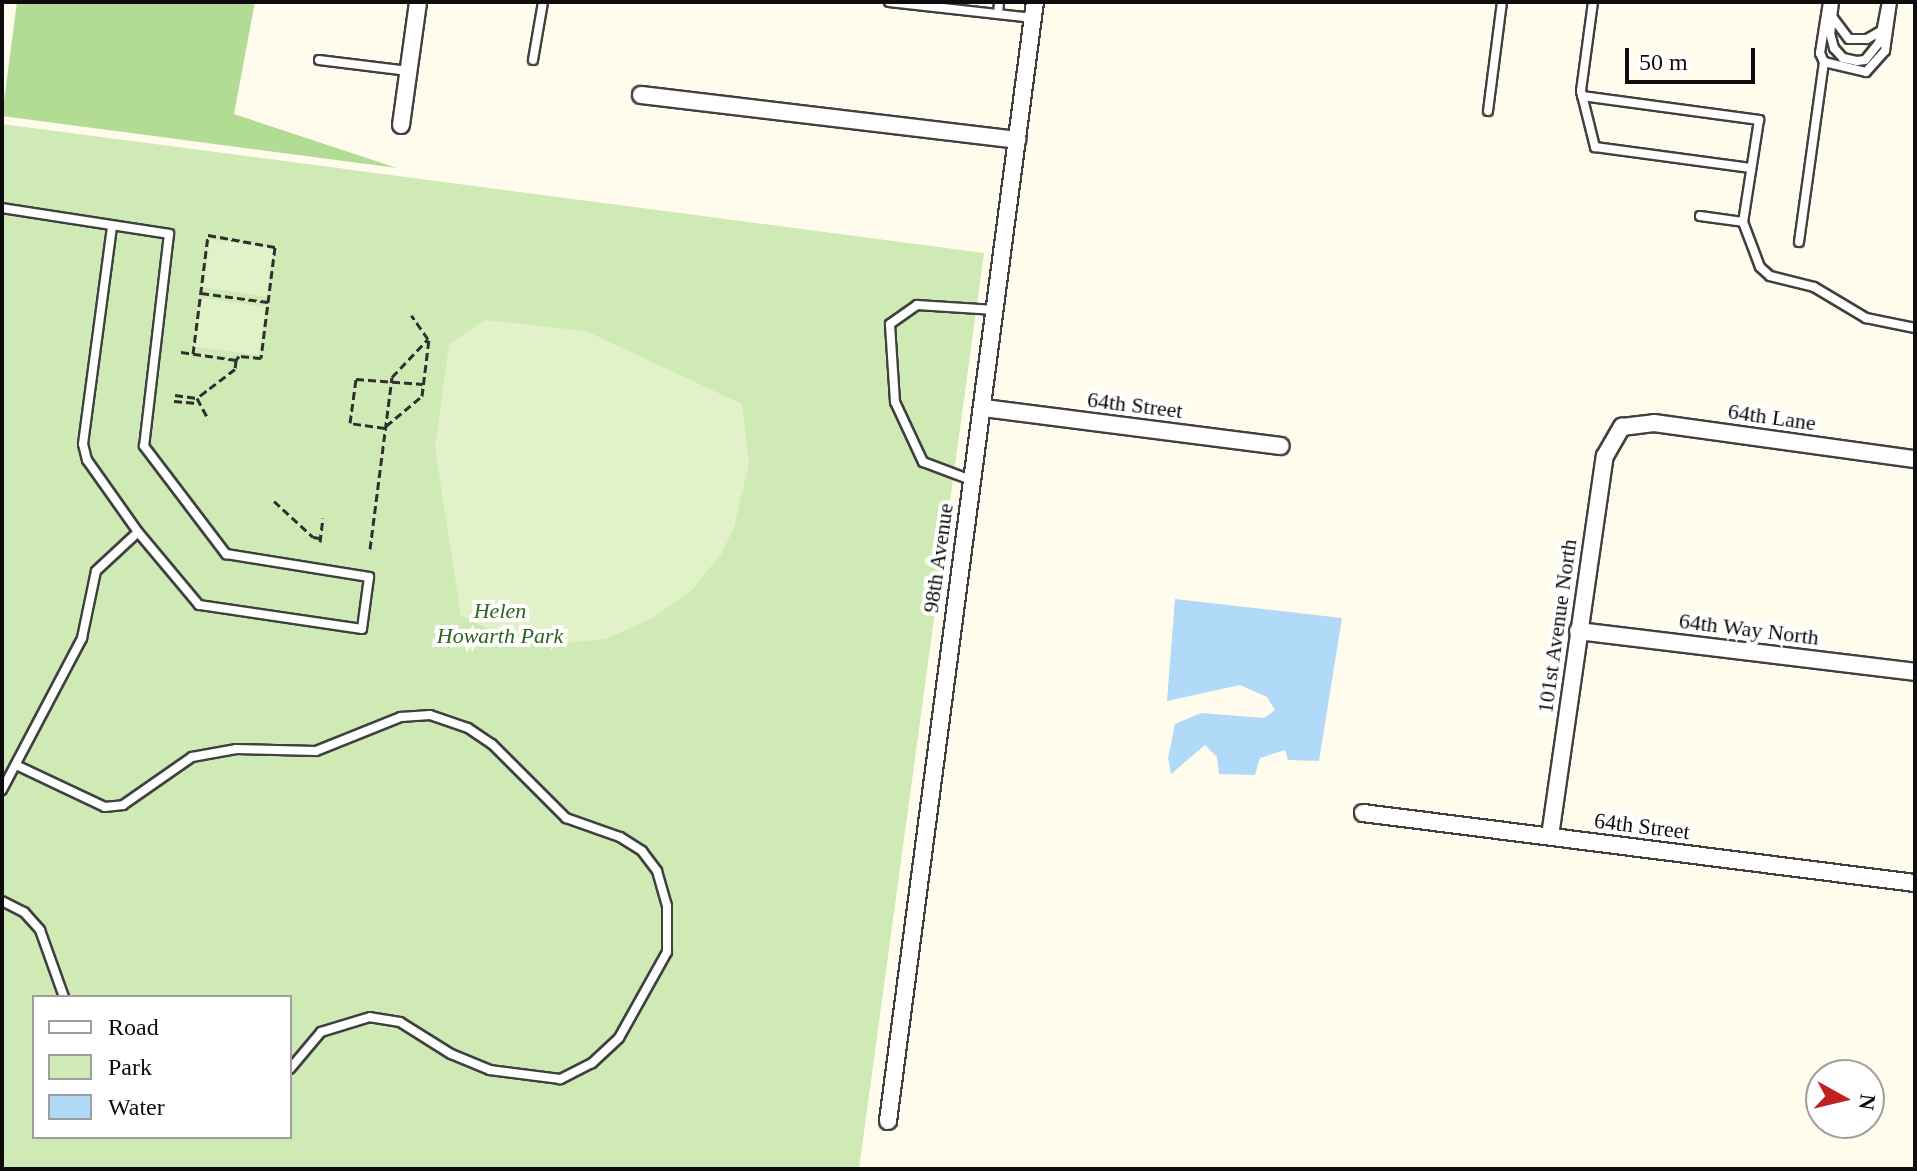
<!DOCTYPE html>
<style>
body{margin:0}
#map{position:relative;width:1917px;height:1171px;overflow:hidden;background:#fffced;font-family:Georgia,serif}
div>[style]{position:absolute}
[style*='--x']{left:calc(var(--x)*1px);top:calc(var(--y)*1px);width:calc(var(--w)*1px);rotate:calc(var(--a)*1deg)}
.green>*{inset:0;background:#cfeab5}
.forest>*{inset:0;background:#b2dc94}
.pitch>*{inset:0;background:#e1f1c8;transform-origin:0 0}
.water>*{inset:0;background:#b0daf8}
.path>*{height:3px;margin-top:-1.5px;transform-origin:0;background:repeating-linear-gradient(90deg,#2f2f2f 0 8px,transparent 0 12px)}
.roads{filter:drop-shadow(2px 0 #404040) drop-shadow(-2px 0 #404040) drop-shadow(0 2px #404040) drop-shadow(0 -2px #404040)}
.service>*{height:8px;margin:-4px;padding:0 4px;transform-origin:4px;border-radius:4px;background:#fff}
.minor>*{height:16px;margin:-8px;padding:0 8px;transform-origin:8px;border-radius:8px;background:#fff}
span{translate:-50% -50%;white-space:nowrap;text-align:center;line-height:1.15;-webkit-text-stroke:8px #fff;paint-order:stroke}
.street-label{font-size:22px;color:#0d0d0d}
.park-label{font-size:22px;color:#28661b;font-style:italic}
.frame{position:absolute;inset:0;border:4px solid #0d0d0d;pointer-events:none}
.legend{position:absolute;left:32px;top:995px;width:260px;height:144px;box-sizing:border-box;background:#fff;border:2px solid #9e9e9e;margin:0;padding:10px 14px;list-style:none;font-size:24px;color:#0d0d0d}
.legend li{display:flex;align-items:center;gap:16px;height:40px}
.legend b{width:40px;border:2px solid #9e9e9e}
.north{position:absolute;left:1805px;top:1059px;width:80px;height:80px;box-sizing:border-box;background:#fff;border:2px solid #9e9e9e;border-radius:50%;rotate:98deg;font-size:22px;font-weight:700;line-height:32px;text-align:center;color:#0d0d0d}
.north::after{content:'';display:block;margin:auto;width:28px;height:36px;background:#c12123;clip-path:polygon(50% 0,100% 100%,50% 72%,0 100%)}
.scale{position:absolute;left:1625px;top:48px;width:130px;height:36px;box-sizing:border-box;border:4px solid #0d0d0d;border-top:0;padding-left:10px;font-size:24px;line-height:28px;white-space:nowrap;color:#0d0d0d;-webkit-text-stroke:6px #fff;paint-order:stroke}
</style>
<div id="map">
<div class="green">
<div style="clip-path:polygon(evenodd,2px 124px,984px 253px,859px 1169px,2px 1169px,2px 124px,34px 997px,290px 997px,290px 1137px,34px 1137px,34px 997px)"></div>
</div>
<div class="forest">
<div style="clip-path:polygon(17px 2px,255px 2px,234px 114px,397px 168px,2px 116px)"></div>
</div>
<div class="pitch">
<div style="left:210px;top:239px;width:64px;height:49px;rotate:8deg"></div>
<div style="left:202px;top:298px;width:64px;height:49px;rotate:8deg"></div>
<div style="clip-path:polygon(484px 320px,586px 331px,742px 404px,749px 464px,734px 527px,722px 553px,692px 590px,654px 617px,606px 639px,553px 644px,502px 635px,461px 616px,435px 448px,449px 345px)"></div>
</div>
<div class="water">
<div style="clip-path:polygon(1175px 599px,1342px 618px,1319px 761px,1288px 760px,1285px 750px,1260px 758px,1255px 775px,1219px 774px,1217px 757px,1205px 745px,1171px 774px,1168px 758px,1175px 724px,1201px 713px,1264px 718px,1275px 710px,1267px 697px,1240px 685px,1167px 701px)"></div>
</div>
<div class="path">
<div style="--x:201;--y:293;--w:68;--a:7.7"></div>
<div style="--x:181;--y:352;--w:56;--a:8.3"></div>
<div style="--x:236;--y:360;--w:9;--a:96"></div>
<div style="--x:235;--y:369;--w:48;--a:142.7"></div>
<div style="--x:197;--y:398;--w:24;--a:62"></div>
<div style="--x:193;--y:354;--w:120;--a:-82.8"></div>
<div style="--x:208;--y:235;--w:68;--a:10.2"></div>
<div style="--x:275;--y:247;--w:112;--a:97.2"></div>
<div style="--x:261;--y:358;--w:22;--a:-175"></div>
<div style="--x:239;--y:356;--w:5;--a:127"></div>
<div style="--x:175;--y:395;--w:22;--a:8"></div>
<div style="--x:174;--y:401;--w:23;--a:5"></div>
<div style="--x:386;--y:426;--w:47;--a:-39.8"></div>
<div style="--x:422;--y:396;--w:57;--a:-83"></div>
<div style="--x:385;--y:428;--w:35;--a:-172"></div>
<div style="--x:350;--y:423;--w:44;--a:-82.2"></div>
<div style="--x:356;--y:379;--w:67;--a:4.3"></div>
<div style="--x:274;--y:501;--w:53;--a:42.7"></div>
<div style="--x:313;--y:537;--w:7;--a:8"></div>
<div style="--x:320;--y:542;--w:24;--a:-83"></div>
<div style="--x:370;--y:549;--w:173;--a:-82.7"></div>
<div style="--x:392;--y:377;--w:52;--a:-46.5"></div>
<div style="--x:428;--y:339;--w:29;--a:-125"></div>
</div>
<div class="roads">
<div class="service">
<div style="--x:889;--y:2;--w:145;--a:6.3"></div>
<div style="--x:1593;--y:2;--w:90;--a:97.7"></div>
<div style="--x:1581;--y:91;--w:58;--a:76"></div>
<div style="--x:1595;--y:147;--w:157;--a:7.7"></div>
<div style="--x:1828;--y:2;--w:52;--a:98.9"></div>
<div style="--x:1820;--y:53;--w:10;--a:66"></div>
<div style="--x:1824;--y:62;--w:43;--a:13.4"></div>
<div style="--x:1866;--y:72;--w:28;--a:-48"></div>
<div style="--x:1885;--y:51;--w:49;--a:-81.9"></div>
<div style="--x:1834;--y:2;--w:31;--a:97"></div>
<div style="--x:1830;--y:33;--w:16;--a:75"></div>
<div style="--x:1834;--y:48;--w:13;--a:48"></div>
<div style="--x:1843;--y:58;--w:14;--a:12"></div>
<div style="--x:1857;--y:61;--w:8;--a:-7"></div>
<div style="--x:1865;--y:60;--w:22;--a:-51"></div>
<div style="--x:1879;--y:43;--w:42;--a:-79"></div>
<div style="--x:998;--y:14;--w:12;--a:-85"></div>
<div style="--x:1833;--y:18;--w:26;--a:53"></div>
<div style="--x:1849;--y:39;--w:18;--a:0"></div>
<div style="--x:1867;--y:39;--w:16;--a:-30"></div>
<div style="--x:319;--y:60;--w:90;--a:7"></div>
<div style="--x:533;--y:60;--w:59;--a:-80.2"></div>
<div style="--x:1582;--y:96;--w:179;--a:7.7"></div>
<div style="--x:1759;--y:120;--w:103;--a:98.9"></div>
<div style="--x:1743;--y:222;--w:48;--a:69.3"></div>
<div style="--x:1760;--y:267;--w:13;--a:42"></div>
<div style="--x:1770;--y:276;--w:45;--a:14"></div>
<div style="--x:1814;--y:287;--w:61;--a:30.8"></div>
<div style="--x:1866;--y:318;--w:50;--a:11.5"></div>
<div style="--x:1488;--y:111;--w:110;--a:-82.7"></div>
<div style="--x:2;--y:208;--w:169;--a:8.8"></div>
<div style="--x:169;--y:234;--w:213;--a:96.7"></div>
<div style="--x:144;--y:446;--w:136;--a:52.8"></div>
<div style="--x:226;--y:554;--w:145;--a:9.1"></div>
<div style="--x:369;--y:577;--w:52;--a:97.7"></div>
<div style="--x:362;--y:629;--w:165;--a:-171.6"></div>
<div style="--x:199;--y:605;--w:95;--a:-129.9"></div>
<div style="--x:1700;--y:216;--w:43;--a:7.9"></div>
<div style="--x:1799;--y:242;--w:182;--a:-82.1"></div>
<div style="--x:971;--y:480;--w:51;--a:-159.4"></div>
<div style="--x:923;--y:462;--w:66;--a:-115"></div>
<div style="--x:895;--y:402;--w:78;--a:-93.7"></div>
<div style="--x:890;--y:324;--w:33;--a:-35"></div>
<div style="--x:917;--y:305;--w:78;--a:3.7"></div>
<div style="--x:16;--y:765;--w:98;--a:25.3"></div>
<div style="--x:105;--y:807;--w:18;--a:-6"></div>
<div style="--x:123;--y:805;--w:84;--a:-34.8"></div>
<div style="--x:192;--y:757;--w:45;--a:-10.3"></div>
<div style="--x:236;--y:749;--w:80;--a:1.4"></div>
<div style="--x:316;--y:751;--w:92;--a:-21.8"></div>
<div style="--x:401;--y:717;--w:29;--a:-4"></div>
<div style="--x:430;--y:715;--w:40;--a:18.9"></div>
<div style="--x:468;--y:728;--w:29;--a:34"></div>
<div style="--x:492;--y:744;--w:105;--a:45"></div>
<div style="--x:566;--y:818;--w:57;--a:19.4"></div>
<div style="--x:620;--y:837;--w:26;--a:32"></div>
<div style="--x:642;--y:851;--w:25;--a:53"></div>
<div style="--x:657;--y:871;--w:36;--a:74"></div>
<div style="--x:667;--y:906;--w:46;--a:90"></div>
<div style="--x:667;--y:952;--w:98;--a:119.2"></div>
<div style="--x:619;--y:1038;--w:37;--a:137"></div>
<div style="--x:592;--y:1063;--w:36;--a:153"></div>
<div style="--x:560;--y:1079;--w:71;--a:-172.7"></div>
<div style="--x:490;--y:1070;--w:42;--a:-157.7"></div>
<div style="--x:451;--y:1054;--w:60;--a:-147.9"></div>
<div style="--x:400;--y:1022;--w:30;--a:-171"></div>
<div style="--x:370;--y:1017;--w:51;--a:163"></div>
<div style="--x:321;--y:1032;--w:48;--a:130"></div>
<div style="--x:2;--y:790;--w:172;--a:-62.2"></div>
<div style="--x:82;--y:638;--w:68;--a:-78.2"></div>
<div style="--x:96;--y:571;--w:57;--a:-42.9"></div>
<div style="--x:138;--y:532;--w:88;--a:-125.3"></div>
<div style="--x:87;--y:460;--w:16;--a:-104"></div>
<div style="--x:83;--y:444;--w:220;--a:-82.4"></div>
<div style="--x:2;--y:901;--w:25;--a:27"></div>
<div style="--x:24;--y:912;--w:24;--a:48"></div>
<div style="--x:40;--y:930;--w:71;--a:70.3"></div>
</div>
<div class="minor">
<div style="--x:641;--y:95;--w:379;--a:6.8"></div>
<div style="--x:401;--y:125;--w:124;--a:-82.1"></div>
<div style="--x:984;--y:408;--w:299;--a:7.3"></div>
<div style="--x:1578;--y:631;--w:339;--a:6.9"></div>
<div style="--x:1363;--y:813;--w:556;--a:7.23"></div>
<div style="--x:1550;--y:836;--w:384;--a:-81.8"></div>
<div style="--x:1605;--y:456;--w:34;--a:-60"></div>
<div style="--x:1622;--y:427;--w:32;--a:-7"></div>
<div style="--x:1654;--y:423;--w:263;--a:7.9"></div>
<div style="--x:888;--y:1121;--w:1129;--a:-82.52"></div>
</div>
</div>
<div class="street-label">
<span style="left:1135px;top:405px;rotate:7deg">64th Street</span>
<span style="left:1772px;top:417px;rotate:8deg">64th Lane</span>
<span style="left:938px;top:558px;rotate:-82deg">98th Avenue</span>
<span style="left:1557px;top:626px;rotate:-82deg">101st Avenue North</span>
<span style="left:1749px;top:629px;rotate:7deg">64th Way North</span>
<span style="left:1642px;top:826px;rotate:7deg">64th Street</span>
</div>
<div class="park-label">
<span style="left:500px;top:623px">Helen<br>Howarth Park</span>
</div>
<div class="frame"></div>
<ul class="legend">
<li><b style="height:10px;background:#fff"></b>Road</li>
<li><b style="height:22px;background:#cfeab5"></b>Park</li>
<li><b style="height:22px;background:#b0daf8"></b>Water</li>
</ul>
<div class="north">N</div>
<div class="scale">50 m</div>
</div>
